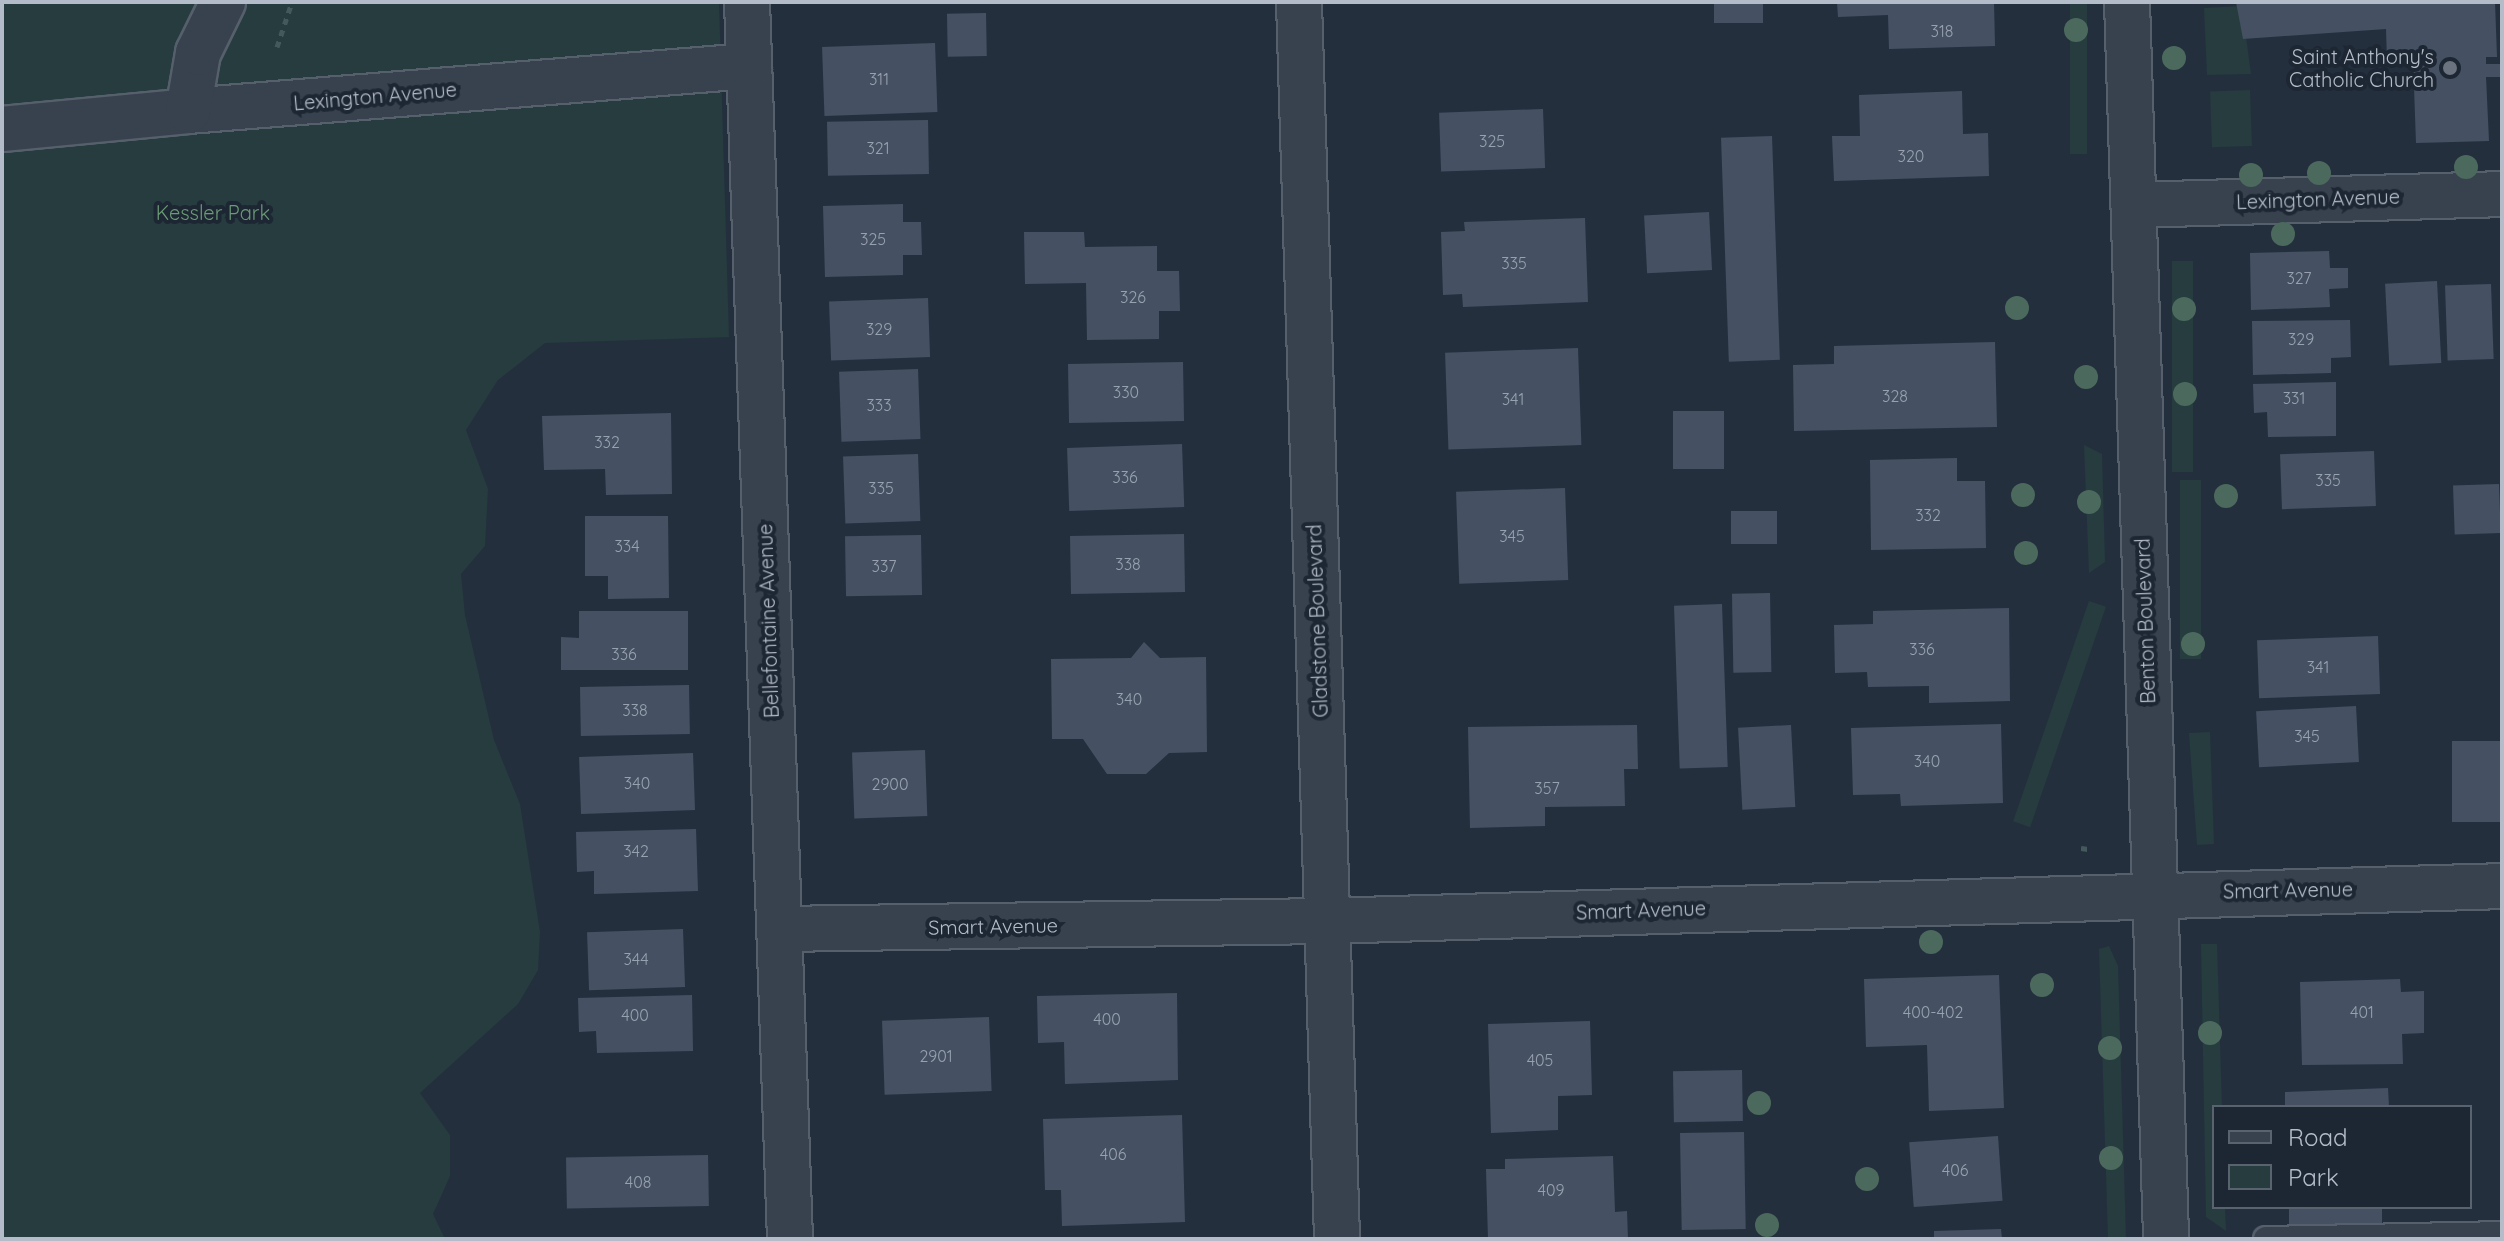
<!DOCTYPE html>
<style>
body{margin:0}
#map{position:relative;width:2504px;height:1241px;overflow:hidden;background:#242f3e;font-family:Quicksand,sans-serif}
div>[style]{position:absolute}
[style*='--x']{left:calc(var(--x)*1px);top:calc(var(--y)*1px);width:calc(var(--w)*1px);rotate:calc(var(--a)*1deg)}
.green>*{inset:0;background:#263c3f;transform-origin:0 0}
.building>*{inset:0;background:#455162;transform-origin:0 0}
.path>*{height:5px;margin-top:-2.5px;transform-origin:0;background:repeating-linear-gradient(90deg,#44595c 0 6px,transparent 0 12px)}
.roads{filter:drop-shadow(2px 0 #565f6c) drop-shadow(-2px 0 #565f6c) drop-shadow(0 2px #565f6c) drop-shadow(0 -2px #565f6c)}
.service>*{height:24px;margin:-12px;padding:0 12px;transform-origin:12px;border-radius:12px;background:#38414e}
.minor>*{height:44px;margin:-22px;padding:0 22px;transform-origin:22px;border-radius:22px;background:#38414e}
.tertiary>*{height:44px;margin:-22px;padding:0 22px;transform-origin:22px;border-radius:22px;background:#38414e}
.trees>*{width:24px;height:24px;margin:-12px;border-radius:50%;background:#4b6a5d}
.dots>*{width:22px;height:22px;translate:-50% -50%;box-sizing:border-box;border:4px solid #1d2633;border-radius:50%}
span{translate:-50% -50%;white-space:nowrap;text-align:center;line-height:1.15;-webkit-text-stroke:8px #1d2633;paint-order:stroke}
.number-label{font-size:16px;color:#98a1af}
.number-label span{-webkit-text-stroke-width:0}
.poi-label{font-size:20px;color:#b4bcc9}
.right{translate:-100% -50%;text-align:right}
.street-label{font-size:20px;color:#b4bcc9}
.park-label{font-size:20px;color:#6b9a76}
.frame{position:absolute;inset:0;border:4px solid #b4bcc9;pointer-events:none}
.legend{position:absolute;left:2212px;top:1105px;width:260px;height:104px;box-sizing:border-box;background:#1d2633;border:2px solid #59626f;margin:0;padding:10px 14px;list-style:none;font-size:24px;color:#b4bcc9}
.legend li{display:flex;align-items:center;gap:16px;height:40px}
.legend b{width:40px;border:2px solid #59626f}
</style>
<div id="map">
<div class="green">
<div style="clip-path:polygon(2px 2px,719px 2px,729px 337px,545px 343px,498px 380px,466px 430px,488px 489px,485px 546px,461px 574px,465px 615px,494px 740px,520px 804px,540px 932px,538px 970px,518px 1004px,420px 1093px,450px 1135px,450px 1176px,433px 1214px,445px 1239px,2px 1239px)"></div>
<div style="left:2070px;top:4px;width:17px;height:150px"></div>
<div style="clip-path:polygon(2242px 6px,2251px 74px,2207px 75px,2204px 8px)"></div>
<div style="left:2250px;top:90px;width:56px;height:40px;rotate:88deg"></div>
<div style="left:2172px;top:261px;width:21px;height:211px"></div>
<div style="clip-path:polygon(2084px 445px,2102px 454px,2105px 562px,2089px 573px)"></div>
<div style="left:2180px;top:480px;width:21px;height:179px"></div>
<div style="left:2089px;top:601px;width:18px;height:233px;rotate:19deg"></div>
<div style="clip-path:polygon(2210px 732px,2214px 844px,2197px 845px,2189px 733px)"></div>
<div style="clip-path:polygon(2201px 944px,2217px 944px,2222px 1107px,2214px 1107px,2214px 1207px,2225px 1207px,2226px 1231px,2206px 1217px)"></div>
<div style="clip-path:polygon(2109px 946px,2118px 966px,2126px 1239px,2108px 1239px,2099px 949px)"></div>
</div>
<div class="building">
<div style="left:1714px;top:2px;width:49px;height:21px"></div>
<div style="clip-path:polygon(1837px 2px,1994px 2px,1995px 46px,1889px 49px,1888px 15px,1838px 17px)"></div>
<div style="clip-path:polygon(2236px 2px,2495px 2px,2497px 57px,2486px 57px,2486px 64px,2502px 64px,2502px 77px,2486px 77px,2489px 141px,2416px 143px,2413px 59px,2387px 60px,2386px 29px,2243px 39px)"></div>
<div style="left:986px;top:13px;width:43px;height:39px;rotate:89deg"></div>
<div style="left:935px;top:43px;width:69px;height:113px;rotate:88deg"></div>
<div style="clip-path:polygon(1962px 91px,1963px 134px,1988px 133px,1989px 176px,1834px 181px,1832px 136px,1860px 136px,1859px 95px)"></div>
<div style="left:1543px;top:109px;width:59px;height:104px;rotate:88deg"></div>
<div style="left:928px;top:120px;width:54px;height:101px;rotate:89deg"></div>
<div style="left:1772px;top:136px;width:224px;height:51px;rotate:88deg"></div>
<div style="clip-path:polygon(903px 204px,903px 222px,921px 222px,922px 255px,903px 255px,903px 275px,825px 277px,823px 206px)"></div>
<div style="left:1709px;top:212px;width:58px;height:65px;rotate:87deg"></div>
<div style="clip-path:polygon(1585px 218px,1588px 302px,1463px 307px,1462px 294px,1443px 295px,1441px 232px,1465px 231px,1464px 222px)"></div>
<div style="clip-path:polygon(1024px 232px,1084px 232px,1085px 247px,1157px 246px,1157px 271px,1179px 271px,1180px 311px,1159px 311px,1159px 339px,1087px 340px,1086px 283px,1025px 284px)"></div>
<div style="clip-path:polygon(2329px 251px,2330px 268px,2348px 268px,2348px 288px,2329px 289px,2330px 307px,2251px 310px,2250px 253px)"></div>
<div style="left:2437px;top:281px;width:82px;height:52px;rotate:87deg"></div>
<div style="left:2491px;top:284px;width:75px;height:46px;rotate:88deg"></div>
<div style="left:928px;top:298px;width:59px;height:99px;rotate:88deg"></div>
<div style="clip-path:polygon(2350px 320px,2351px 357px,2331px 358px,2331px 373px,2253px 375px,2252px 321px)"></div>
<div style="clip-path:polygon(1995px 342px,1997px 427px,1794px 431px,1793px 365px,1834px 364px,1834px 346px)"></div>
<div style="left:1578px;top:348px;width:97px;height:133px;rotate:88deg"></div>
<div style="left:1183px;top:362px;width:59px;height:115px;rotate:89deg"></div>
<div style="left:918px;top:369px;width:70px;height:79px;rotate:88deg"></div>
<div style="clip-path:polygon(2336px 382px,2336px 436px,2268px 437px,2267px 412px,2254px 413px,2253px 384px)"></div>
<div style="left:1673px;top:411px;width:51px;height:58px"></div>
<div style="clip-path:polygon(671px 413px,672px 494px,606px 495px,605px 469px,544px 470px,542px 416px)"></div>
<div style="left:1182px;top:444px;width:63px;height:115px;rotate:88deg"></div>
<div style="left:2374px;top:451px;width:55px;height:94px;rotate:88deg"></div>
<div style="left:918px;top:454px;width:67px;height:75px;rotate:88deg"></div>
<div style="clip-path:polygon(1957px 458px,1957px 481px,1985px 481px,1986px 548px,1871px 550px,1870px 460px)"></div>
<div style="left:2499px;top:484px;width:49px;height:46px;rotate:88deg"></div>
<div style="left:1565px;top:488px;width:92px;height:109px;rotate:88deg"></div>
<div style="left:1777px;top:511px;width:33px;height:46px;rotate:90deg"></div>
<div style="clip-path:polygon(585px 516px,668px 516px,669px 598px,608px 599px,608px 576px,585px 576px)"></div>
<div style="left:1184px;top:534px;width:58px;height:114px;rotate:89deg"></div>
<div style="left:921px;top:535px;width:60px;height:76px;rotate:89deg"></div>
<div style="left:1770px;top:593px;width:79px;height:38px;rotate:89deg"></div>
<div style="left:1722px;top:604px;width:163px;height:48px;rotate:88deg"></div>
<div style="clip-path:polygon(2009px 608px,2010px 701px,1929px 703px,1929px 686px,1868px 687px,1867px 672px,1835px 673px,1834px 625px,1873px 624px,1873px 611px)"></div>
<div style="clip-path:polygon(579px 611px,688px 611px,688px 670px,561px 670px,561px 637px,579px 638px)"></div>
<div style="left:2378px;top:636px;width:58px;height:121px;rotate:88deg"></div>
<div style="clip-path:polygon(1144px 642px,1160px 658px,1206px 657px,1207px 752px,1169px 753px,1146px 774px,1107px 774px,1083px 739px,1052px 739px,1051px 659px,1131px 658px)"></div>
<div style="left:689px;top:685px;width:49px;height:109px;rotate:89deg"></div>
<div style="left:2356px;top:706px;width:56px;height:100px;rotate:87deg"></div>
<div style="clip-path:polygon(2001px 724px,2003px 803px,1901px 806px,1900px 794px,1853px 795px,1851px 728px)"></div>
<div style="clip-path:polygon(1637px 725px,1638px 769px,1624px 769px,1625px 806px,1545px 807px,1545px 826px,1470px 828px,1468px 727px)"></div>
<div style="left:1791px;top:725px;width:82px;height:53px;rotate:87deg"></div>
<div style="left:2502px;top:741px;width:81px;height:50px;rotate:90deg"></div>
<div style="left:925px;top:750px;width:66px;height:73px;rotate:88deg"></div>
<div style="left:693px;top:753px;width:57px;height:114px;rotate:88deg"></div>
<div style="clip-path:polygon(696px 829px,698px 891px,594px 894px,594px 871px,577px 872px,576px 832px)"></div>
<div style="left:683px;top:929px;width:58px;height:96px;rotate:88deg"></div>
<div style="clip-path:polygon(1999px 975px,2004px 1108px,1929px 1111px,1927px 1045px,1866px 1047px,1864px 979px)"></div>
<div style="clip-path:polygon(2400px 979px,2401px 992px,2424px 991px,2424px 1033px,2402px 1034px,2403px 1064px,2302px 1065px,2300px 982px)"></div>
<div style="clip-path:polygon(1177px 993px,1178px 1080px,1065px 1084px,1064px 1042px,1038px 1043px,1037px 996px)"></div>
<div style="clip-path:polygon(692px 995px,693px 1051px,597px 1053px,596px 1031px,579px 1032px,578px 998px)"></div>
<div style="left:989px;top:1017px;width:74px;height:107px;rotate:88deg"></div>
<div style="clip-path:polygon(1590px 1021px,1592px 1095px,1558px 1096px,1558px 1130px,1491px 1133px,1488px 1024px)"></div>
<div style="left:1742px;top:1070px;width:51px;height:69px;rotate:89deg"></div>
<div style="clip-path:polygon(2388px 1088px,2389px 1107px,2285px 1107px,2285px 1092px)"></div>
<div style="clip-path:polygon(1182px 1115px,1185px 1222px,1062px 1226px,1061px 1190px,1045px 1190px,1043px 1119px)"></div>
<div style="left:1744px;top:1132px;width:97px;height:64px;rotate:89deg"></div>
<div style="left:1998px;top:1136px;width:65px;height:89px;rotate:86deg"></div>
<div style="left:708px;top:1155px;width:51px;height:142px;rotate:89deg"></div>
<div style="clip-path:polygon(1613px 1156px,1615px 1212px,1627px 1211px,1628px 1239px,1488px 1239px,1486px 1169px,1505px 1169px,1505px 1159px)"></div>
<div style="left:2289px;top:1207px;width:93px;height:20px"></div>
<div style="clip-path:polygon(2001px 1229px,2002px 1239px,1934px 1239px,1934px 1231px)"></div>
</div>
<div class="path">
<div style="--x:277;--y:47;--w:47;--a:-71.6"></div>
<div style="--x:2081;--y:848;--w:7;--a:8"></div>
</div>
<div class="roads">
<div class="service">
<div style="--x:2266;--y:1239;--w:236;--a:-1.2"></div>
</div>
<div class="minor">
<div style="--x:747;--y:2;--w:1238;--a:88.01"></div>
<div style="--x:188;--y:111;--w:563;--a:-4.59"></div>
<div style="--x:2134;--y:205;--w:368;--a:-1.7"></div>
<div style="--x:779;--y:929;--w:547;--a:-0.84"></div>
<div style="--x:1326;--y:921;--w:1177;--a:-1.7"></div>
</div>
<div class="tertiary">
<div style="--x:1299;--y:2;--w:1238;--a:88.24"></div>
<div style="--x:2127;--y:2;--w:1238;--a:88.19"></div>
<div style="--x:2;--y:129;--w:187;--a:-5.5"></div>
<div style="--x:188;--y:111;--w:59;--a:-80.2"></div>
<div style="--x:198;--y:53;--w:57;--a:-63.9"></div>
</div>
</div>
<div class="trees">
<div style="left:2076px;top:30px"></div>
<div style="left:2174px;top:58px"></div>
<div style="left:2466px;top:167px"></div>
<div style="left:2319px;top:173px"></div>
<div style="left:2251px;top:175px"></div>
<div style="left:2283px;top:234px"></div>
<div style="left:2017px;top:308px"></div>
<div style="left:2184px;top:309px"></div>
<div style="left:2086px;top:377px"></div>
<div style="left:2185px;top:394px"></div>
<div style="left:2023px;top:495px"></div>
<div style="left:2226px;top:496px"></div>
<div style="left:2089px;top:502px"></div>
<div style="left:2026px;top:553px"></div>
<div style="left:2193px;top:644px"></div>
<div style="left:1931px;top:942px"></div>
<div style="left:2042px;top:985px"></div>
<div style="left:2210px;top:1033px"></div>
<div style="left:2110px;top:1048px"></div>
<div style="left:1759px;top:1103px"></div>
<div style="left:2111px;top:1158px"></div>
<div style="left:1867px;top:1179px"></div>
<div style="left:1767px;top:1225px"></div>
</div>
<div class="dots">
<div style="left:2450px;top:68px;background:#6b7280"></div>
</div>
<div class="number-label">
<span style="left:1942px;top:31px">318</span>
<span style="left:879px;top:79px">311</span>
<span style="left:1492px;top:141px">325</span>
<span style="left:878px;top:148px">321</span>
<span style="left:1911px;top:156px">320</span>
<span style="left:873px;top:239px">325</span>
<span style="left:1514px;top:263px">335</span>
<span style="left:2299px;top:278px">327</span>
<span style="left:1133px;top:297px">326</span>
<span style="left:879px;top:329px">329</span>
<span style="left:2301px;top:339px">329</span>
<span style="left:1126px;top:392px">330</span>
<span style="left:1895px;top:396px">328</span>
<span style="left:2294px;top:398px">331</span>
<span style="left:1513px;top:399px">341</span>
<span style="left:879px;top:405px">333</span>
<span style="left:607px;top:442px">332</span>
<span style="left:1125px;top:477px">336</span>
<span style="left:2328px;top:480px">335</span>
<span style="left:881px;top:488px">335</span>
<span style="left:1928px;top:515px">332</span>
<span style="left:1512px;top:536px">345</span>
<span style="left:627px;top:546px">334</span>
<span style="left:1128px;top:564px">338</span>
<span style="left:884px;top:566px">337</span>
<span style="left:1922px;top:649px">336</span>
<span style="left:624px;top:654px">336</span>
<span style="left:2318px;top:667px">341</span>
<span style="left:1129px;top:699px">340</span>
<span style="left:635px;top:710px">338</span>
<span style="left:2307px;top:736px">345</span>
<span style="left:1927px;top:761px">340</span>
<span style="left:637px;top:783px">340</span>
<span style="left:890px;top:784px">2900</span>
<span style="left:1547px;top:788px">357</span>
<span style="left:636px;top:851px">342</span>
<span style="left:636px;top:959px">344</span>
<span style="left:1933px;top:1012px">400-402</span>
<span style="left:2362px;top:1012px">401</span>
<span style="left:635px;top:1015px">400</span>
<span style="left:1107px;top:1019px">400</span>
<span style="left:936px;top:1056px">2901</span>
<span style="left:1540px;top:1060px">405</span>
<span style="left:1113px;top:1154px">406</span>
<span style="left:1955px;top:1170px">406</span>
<span style="left:638px;top:1182px">408</span>
<span style="left:1551px;top:1190px">409</span>
</div>
<div class="poi-label">
<span class="right" style="left:2434px;top:68px">Saint Anthony's<br>Catholic Church</span>
</div>
<div class="street-label">
<span style="left:375px;top:96px;rotate:-5deg">Lexington Avenue</span>
<span style="left:2318px;top:199px;rotate:-2deg">Lexington Avenue</span>
<span style="left:768px;top:621px;rotate:-92deg">Bellefontaine Avenue</span>
<span style="left:1317px;top:621px;rotate:-92deg">Gladstone Boulevard</span>
<span style="left:2145px;top:621px;rotate:-92deg">Benton Boulevard</span>
<span style="left:2288px;top:890px;rotate:-1deg">Smart Avenue</span>
<span style="left:1641px;top:910px;rotate:-2deg">Smart Avenue</span>
<span style="left:993px;top:926px;rotate:-1deg">Smart Avenue</span>
</div>
<div class="park-label">
<span style="left:213px;top:212px">Kessler Park</span>
</div>
<div class="frame"></div>
<ul class="legend">
<li><b style="height:10px;background:#38414e"></b>Road</li>
<li><b style="height:22px;background:#263c3f"></b>Park</li>
</ul>
</div>
